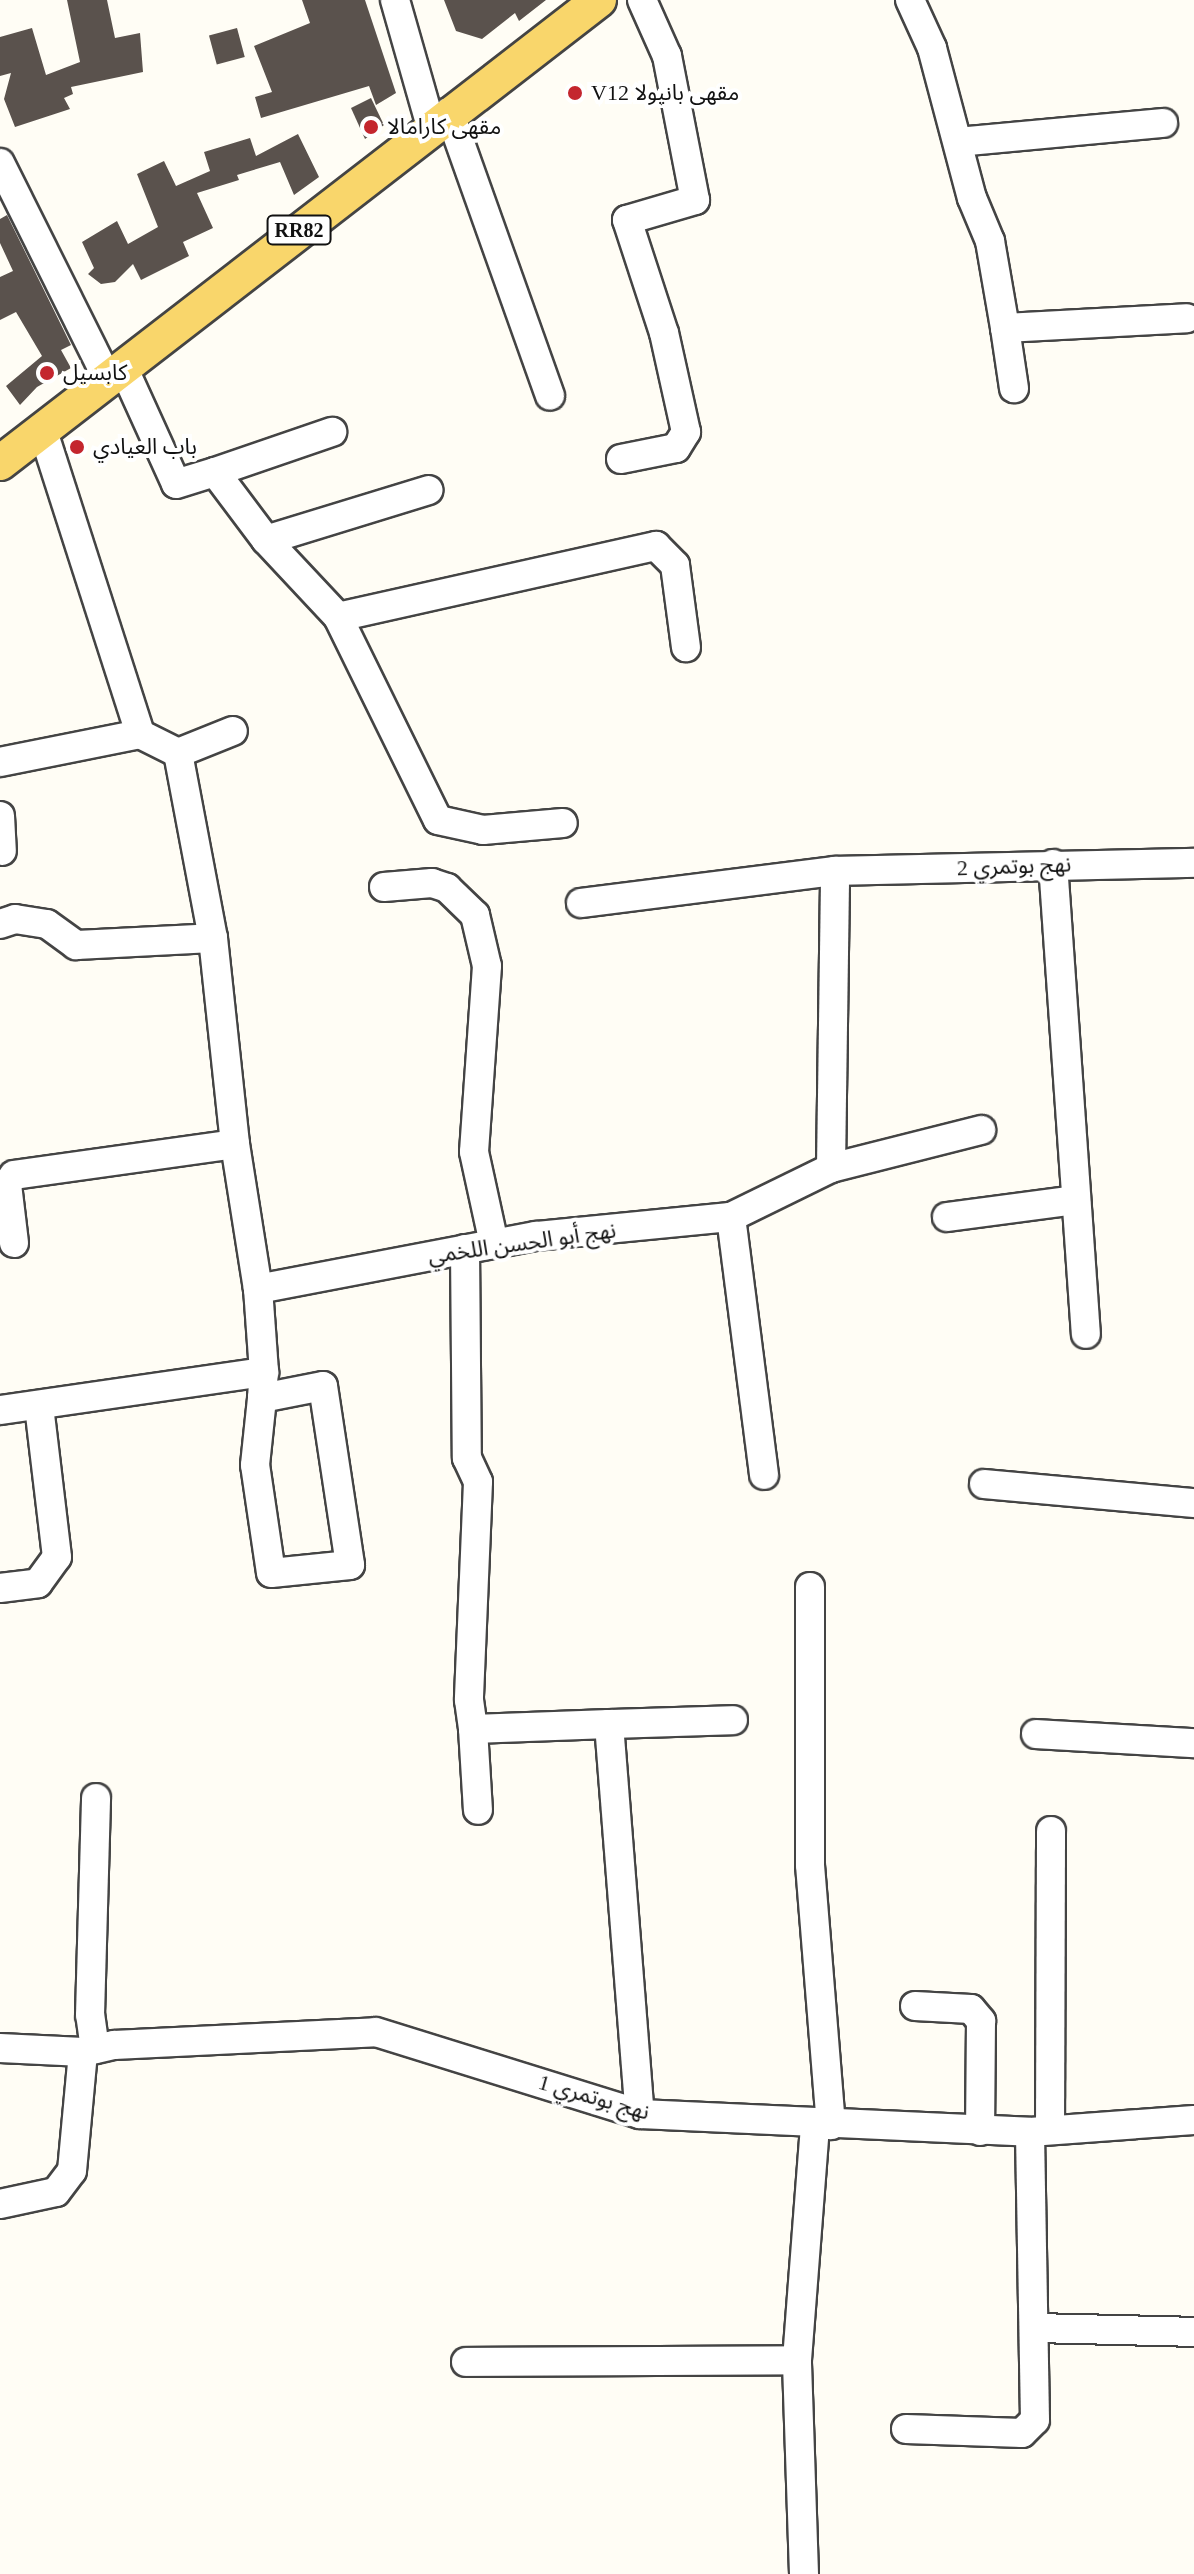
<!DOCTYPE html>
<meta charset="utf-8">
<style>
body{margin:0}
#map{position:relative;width:1194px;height:2574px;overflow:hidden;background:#fffdf5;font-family:"Times New Roman","Noto Sans Arabic",serif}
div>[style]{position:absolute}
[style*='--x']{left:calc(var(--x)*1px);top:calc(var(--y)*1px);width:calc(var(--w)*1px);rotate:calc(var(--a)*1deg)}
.building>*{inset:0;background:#5a524d;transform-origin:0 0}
.roads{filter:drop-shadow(2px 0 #444) drop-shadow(-2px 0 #444) drop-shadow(0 2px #444) drop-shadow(0 -2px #444)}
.minor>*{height:28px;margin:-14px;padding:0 14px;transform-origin:14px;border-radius:14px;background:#fff}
.major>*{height:34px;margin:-17px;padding:0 17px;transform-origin:17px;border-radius:17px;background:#f9d66b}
.dots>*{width:22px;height:22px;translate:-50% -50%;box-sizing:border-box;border:4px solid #fff;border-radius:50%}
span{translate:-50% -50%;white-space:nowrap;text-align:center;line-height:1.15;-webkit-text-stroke:8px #fff;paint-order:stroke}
.shield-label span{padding:2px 6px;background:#fff;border:2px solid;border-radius:6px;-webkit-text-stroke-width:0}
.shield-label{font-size:20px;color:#111;font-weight:700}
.poi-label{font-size:22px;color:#111}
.left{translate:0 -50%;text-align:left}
.street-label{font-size:22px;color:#111}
</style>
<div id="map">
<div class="building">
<div style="clip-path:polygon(67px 0,107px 0,115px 38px,140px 33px,143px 72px,71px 87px,73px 94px,64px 98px,70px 109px,15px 127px,4px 99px,11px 73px,0 76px,0 37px,32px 28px,46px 75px,80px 62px)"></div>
<div style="clip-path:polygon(302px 0,365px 0,396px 93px,376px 105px,369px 86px,261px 118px,255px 97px,272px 92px,254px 46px,310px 23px)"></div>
<div style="clip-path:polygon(444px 0,546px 0,519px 21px,515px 13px,482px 39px,456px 31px)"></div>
<div style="left:237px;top:28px;width:30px;height:29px;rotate:75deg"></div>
<div style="clip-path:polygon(371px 98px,384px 125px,365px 139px,351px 108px)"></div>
<div style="clip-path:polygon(298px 134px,319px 177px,294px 195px,280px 162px,237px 175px,239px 180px,197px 193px,213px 228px,183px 242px,189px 256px,141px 280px,133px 264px,115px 282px,101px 284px,88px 274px,94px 268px,82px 242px,117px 221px,128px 244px,158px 227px,137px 174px,164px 161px,176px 186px,210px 171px,204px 152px,250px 138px,256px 156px)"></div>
<div style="clip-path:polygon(7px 215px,71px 345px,61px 350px,71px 368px,37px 387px,20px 405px,6px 386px,42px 356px,16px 312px,0 320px,0 277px,13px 271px,0 243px,0 219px)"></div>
</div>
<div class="roads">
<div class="minor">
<div style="--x:395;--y:0;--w:131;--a:74.1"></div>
<div style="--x:910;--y:0;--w:53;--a:65.4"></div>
<div style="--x:932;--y:48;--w:155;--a:75.1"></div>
<div style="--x:972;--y:198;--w:47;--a:67.3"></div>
<div style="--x:990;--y:241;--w:88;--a:80.2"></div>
<div style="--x:1005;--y:328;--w:182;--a:-3.1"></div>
<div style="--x:449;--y:112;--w:301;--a:70.4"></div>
<div style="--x:958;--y:142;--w:206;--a:-5.3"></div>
<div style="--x:0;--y:163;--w:240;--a:63.5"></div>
<div style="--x:1005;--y:328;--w:61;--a:81.5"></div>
<div style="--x:123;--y:367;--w:128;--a:65.6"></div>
<div style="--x:176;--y:484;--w:41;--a:-17.1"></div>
<div style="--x:215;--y:472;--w:85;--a:53.1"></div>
<div style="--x:266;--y:540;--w:105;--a:46.9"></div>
<div style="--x:338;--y:617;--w:326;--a:-12.6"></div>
<div style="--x:656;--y:546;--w:27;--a:45"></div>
<div style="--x:675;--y:565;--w:83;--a:82.4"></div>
<div style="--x:42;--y:428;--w:321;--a:72.2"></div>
<div style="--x:140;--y:734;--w:42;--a:26.6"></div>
<div style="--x:178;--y:753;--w:188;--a:79.3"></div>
<div style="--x:213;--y:938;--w:207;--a:83.9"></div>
<div style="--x:235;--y:1144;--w:147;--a:81"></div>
<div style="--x:621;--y:459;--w:56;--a:-11.3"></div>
<div style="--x:676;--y:448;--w:19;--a:-58"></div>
<div style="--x:686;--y:432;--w:101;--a:-102.5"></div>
<div style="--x:664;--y:333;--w:119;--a:-108.1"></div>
<div style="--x:627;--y:220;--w:71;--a:-16.4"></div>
<div style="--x:695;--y:200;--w:147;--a:-101"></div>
<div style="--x:667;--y:56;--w:61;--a:-114.1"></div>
<div style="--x:215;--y:472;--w:124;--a:-18.9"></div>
<div style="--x:266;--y:540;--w:170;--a:-17.1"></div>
<div style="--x:338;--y:617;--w:226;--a:63.8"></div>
<div style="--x:438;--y:820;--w:46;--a:12.5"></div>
<div style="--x:483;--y:830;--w:80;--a:-5"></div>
<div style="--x:178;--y:753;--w:59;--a:-21.8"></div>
<div style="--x:0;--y:762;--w:143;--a:-11.3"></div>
<div style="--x:0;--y:816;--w:35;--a:87"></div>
<div style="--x:1053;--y:864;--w:471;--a:86"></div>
<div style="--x:384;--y:887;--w:48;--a:-4.8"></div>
<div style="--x:432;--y:883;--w:16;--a:18"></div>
<div style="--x:447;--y:888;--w:39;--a:44"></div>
<div style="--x:475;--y:915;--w:52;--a:76.8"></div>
<div style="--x:487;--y:966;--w:186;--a:94"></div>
<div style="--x:474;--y:1152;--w:94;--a:77.7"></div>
<div style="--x:581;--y:903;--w:256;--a:-7.2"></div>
<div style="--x:835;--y:871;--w:359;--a:-1.3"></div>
<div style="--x:0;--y:924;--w:16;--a:-18"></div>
<div style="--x:15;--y:919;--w:32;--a:9"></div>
<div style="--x:47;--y:924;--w:36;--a:36"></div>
<div style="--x:76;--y:945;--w:137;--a:-2.9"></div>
<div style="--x:831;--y:1168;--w:155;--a:-14.2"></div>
<div style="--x:731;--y:1217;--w:260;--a:82.7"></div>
<div style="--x:947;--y:1217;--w:130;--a:-7.5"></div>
<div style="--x:14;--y:1243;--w:59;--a:-96.8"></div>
<div style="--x:7;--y:1184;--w:11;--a:-52"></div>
<div style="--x:14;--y:1175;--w:223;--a:-8"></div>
<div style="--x:465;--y:1249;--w:209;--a:89.5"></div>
<div style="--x:467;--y:1458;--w:26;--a:65"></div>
<div style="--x:478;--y:1482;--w:218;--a:92.4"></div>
<div style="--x:469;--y:1700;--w:29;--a:82"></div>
<div style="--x:473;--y:1729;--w:136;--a:-2.1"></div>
<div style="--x:609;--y:1724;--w:391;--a:85.5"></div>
<div style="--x:262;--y:1398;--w:62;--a:-11.1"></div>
<div style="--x:323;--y:1386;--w:181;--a:81.4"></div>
<div style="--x:350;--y:1565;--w:79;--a:174.2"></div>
<div style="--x:271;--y:1573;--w:109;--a:-98.4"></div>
<div style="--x:255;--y:1465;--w:67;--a:-84"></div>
<div style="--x:262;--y:1398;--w:26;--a:-86"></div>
<div style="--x:0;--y:1410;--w:267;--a:-8.2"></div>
<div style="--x:264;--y:1372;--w:83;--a:-94.1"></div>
<div style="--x:258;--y:1289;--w:283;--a:-10.8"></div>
<div style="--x:536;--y:1236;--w:196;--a:-5.6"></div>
<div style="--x:731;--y:1217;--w:111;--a:-26.1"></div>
<div style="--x:831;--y:1168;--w:297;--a:-89.2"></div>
<div style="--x:984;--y:1484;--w:211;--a:5.2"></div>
<div style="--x:810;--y:1587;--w:278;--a:90"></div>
<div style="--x:810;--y:1865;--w:261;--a:85.4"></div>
<div style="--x:0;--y:1588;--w:38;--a:-7"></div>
<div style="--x:38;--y:1583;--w:32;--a:-54"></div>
<div style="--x:57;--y:1557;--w:153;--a:-96.8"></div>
<div style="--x:609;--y:1724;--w:124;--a:-1.8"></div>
<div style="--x:473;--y:1729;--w:81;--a:86.5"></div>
<div style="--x:1036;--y:1734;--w:158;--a:3.3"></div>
<div style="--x:915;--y:2006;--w:56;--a:3.1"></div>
<div style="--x:971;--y:2009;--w:16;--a:50"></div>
<div style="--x:981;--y:2021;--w:110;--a:90.5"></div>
<div style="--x:0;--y:2048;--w:83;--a:2.8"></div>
<div style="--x:83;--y:2052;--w:32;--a:-13"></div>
<div style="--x:114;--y:2045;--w:262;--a:-2.8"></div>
<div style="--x:376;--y:2032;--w:276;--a:17.3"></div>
<div style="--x:640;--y:2114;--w:390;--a:2.6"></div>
<div style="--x:1030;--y:2132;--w:164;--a:-4.2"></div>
<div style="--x:95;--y:2049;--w:34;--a:-98"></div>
<div style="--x:90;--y:2015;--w:217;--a:-88.4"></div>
<div style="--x:1050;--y:2127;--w:296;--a:-89.8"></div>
<div style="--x:0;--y:2204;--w:57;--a:-12.1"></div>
<div style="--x:56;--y:2192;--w:26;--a:-53"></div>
<div style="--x:72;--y:2171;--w:120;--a:-84.7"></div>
<div style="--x:1035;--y:2328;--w:159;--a:1.4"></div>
<div style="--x:466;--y:2362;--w:331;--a:-0.3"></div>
<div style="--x:906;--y:2429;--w:116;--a:2"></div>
<div style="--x:1022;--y:2433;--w:18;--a:-45"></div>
<div style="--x:1035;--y:2420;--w:288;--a:-91"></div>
<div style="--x:804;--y:2574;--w:214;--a:-91.9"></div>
<div style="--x:797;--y:2360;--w:235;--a:-85.6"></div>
</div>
<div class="major">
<div style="--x:0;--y:463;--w:757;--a:-37.7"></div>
</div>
</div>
<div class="dots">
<div style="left:575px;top:93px;background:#c4262e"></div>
<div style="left:371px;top:127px;background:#c4262e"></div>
<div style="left:47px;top:373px;background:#c4262e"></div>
<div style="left:77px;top:447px;background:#c4262e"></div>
</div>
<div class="shield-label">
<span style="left:299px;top:230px">RR82</span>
</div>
<div class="poi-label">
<span class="left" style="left:591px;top:93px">V12 مقهى بانيولا</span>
<span class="left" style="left:387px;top:127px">مقهى كارامالا</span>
<span class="left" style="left:63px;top:373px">كابسيل</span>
<span class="left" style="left:93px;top:447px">باب العيادي</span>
</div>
<div class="street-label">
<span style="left:1014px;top:866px;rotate:-2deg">نهج بوتمري 2</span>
<span style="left:522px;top:1243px;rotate:-8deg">نهج أبو الحسن اللخمي</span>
<span style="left:594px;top:2097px;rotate:16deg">نهج بوتمري 1</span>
</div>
</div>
